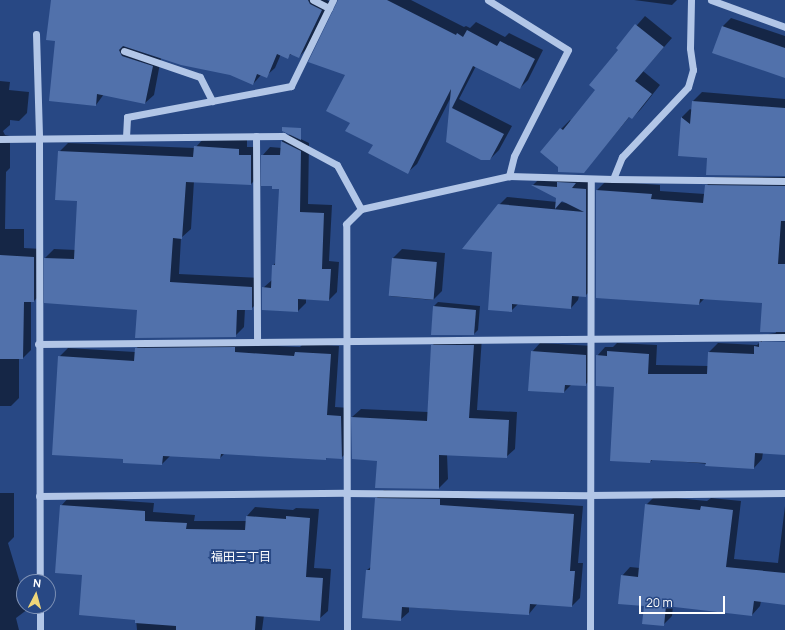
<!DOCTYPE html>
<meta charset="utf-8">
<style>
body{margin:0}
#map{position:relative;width:785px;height:630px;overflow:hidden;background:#284884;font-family:Manrope,"Noto Sans JP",sans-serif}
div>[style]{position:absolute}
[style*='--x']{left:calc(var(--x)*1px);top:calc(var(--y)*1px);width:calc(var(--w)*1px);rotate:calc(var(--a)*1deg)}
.shadow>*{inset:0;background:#0007}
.building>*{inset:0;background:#5171ab;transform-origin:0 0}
.minor>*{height:7px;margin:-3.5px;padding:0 3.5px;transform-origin:3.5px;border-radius:3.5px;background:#b2c6e7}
span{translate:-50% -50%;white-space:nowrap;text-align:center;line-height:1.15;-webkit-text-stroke:4px #284884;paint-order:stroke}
.neighbourhood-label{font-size:12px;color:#fff}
.north{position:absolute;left:16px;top:574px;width:40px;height:40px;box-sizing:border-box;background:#284884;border:1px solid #7e91b5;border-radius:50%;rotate:6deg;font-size:11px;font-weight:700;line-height:16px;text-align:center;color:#fff}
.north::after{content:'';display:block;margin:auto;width:14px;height:18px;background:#efd679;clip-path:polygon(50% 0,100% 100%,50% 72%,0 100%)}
.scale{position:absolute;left:639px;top:596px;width:86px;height:18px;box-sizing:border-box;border:2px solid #fff;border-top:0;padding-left:5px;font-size:12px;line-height:14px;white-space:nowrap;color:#fff;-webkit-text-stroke:3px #284884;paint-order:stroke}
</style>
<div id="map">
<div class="shadow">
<div style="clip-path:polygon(52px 0,327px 0,330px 2px,307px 48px,299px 57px,291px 54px,287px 58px,281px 54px,275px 68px,266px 76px,261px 75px,253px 84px,230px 74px,161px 58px,154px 95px,145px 103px,104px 94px,96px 105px,56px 40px)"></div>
<div style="clip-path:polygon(338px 0,411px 0,464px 27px,466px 26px,470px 28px,476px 22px,505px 37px,509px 33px,543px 50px,528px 80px,520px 88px,476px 66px,459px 99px,512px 126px,499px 150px,490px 159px,447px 142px,452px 95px,417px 164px,408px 172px,374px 145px,351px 123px)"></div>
<div style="clip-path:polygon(634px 0,677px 0,672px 5px)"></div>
<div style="clip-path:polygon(645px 16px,672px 38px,643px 71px,660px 85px,641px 109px,632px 118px,630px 116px,584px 172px,561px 129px,570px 120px,571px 121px,597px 90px,619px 50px,617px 48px)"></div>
<div style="clip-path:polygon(731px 18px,785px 36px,785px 77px,722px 27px)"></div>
<div style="clip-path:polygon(0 81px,10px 82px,9px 90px,29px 92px,27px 113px,19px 121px,10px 120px,10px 125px,3px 131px,5px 135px,10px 136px,10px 168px,6px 172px,5px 229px,24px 229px,24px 248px,42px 249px,42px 293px,34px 301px,31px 301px,31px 350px,23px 358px,19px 358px,19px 398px,11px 406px,0 406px)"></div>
<div style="clip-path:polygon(702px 92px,785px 99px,785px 175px,708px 157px,679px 155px,682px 117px,690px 109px,692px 110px,693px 101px)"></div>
<div style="clip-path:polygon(290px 134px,309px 143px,308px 204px,332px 205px,329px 261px,339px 262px,337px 292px,329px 300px,306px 299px,306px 303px,298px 311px,263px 288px,272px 280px,273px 266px,276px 262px,280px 188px,262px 156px,270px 147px,282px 148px,282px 141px)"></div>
<div style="clip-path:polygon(204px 138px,247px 140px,247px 147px,260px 147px,260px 175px,251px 184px,194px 181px,191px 229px,181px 238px,179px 274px,260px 278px,260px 300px,251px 309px,245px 309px,244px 327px,235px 336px,138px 309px,45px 302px,45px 258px,54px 249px,76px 250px,78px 201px,59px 152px,68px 143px,195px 148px)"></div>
<div style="clip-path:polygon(715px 177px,785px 177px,785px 340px,762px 341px,762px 343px,785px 342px,785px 454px,763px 452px,762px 459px,754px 468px,653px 459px,650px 462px,616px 386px,597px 356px,605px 347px,613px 347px,617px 343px,657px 345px,656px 365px,709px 366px,709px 352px,718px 343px,757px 345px,769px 334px,776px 333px,763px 302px,705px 298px,699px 304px,597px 297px,597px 190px,606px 181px,660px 185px,660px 191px,705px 194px,706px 186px)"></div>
<div style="clip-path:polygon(evenodd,540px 178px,593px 182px,593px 288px,585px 296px,579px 296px,578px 300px,571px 308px,518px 304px,511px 311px,499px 205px,507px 197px,557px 202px,557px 197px,533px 185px,540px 178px,562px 200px,568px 203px,560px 202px,562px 200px)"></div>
<div style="clip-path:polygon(402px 249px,445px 253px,442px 291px,433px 300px,390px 296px,393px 258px)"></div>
<div style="clip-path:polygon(438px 302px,480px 306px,478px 330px,474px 334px,434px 306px)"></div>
<div style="clip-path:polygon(440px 337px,482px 337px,477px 410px,517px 412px,515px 449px,506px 457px,447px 454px,448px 479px,439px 488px,376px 487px,378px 460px,352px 417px,361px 409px,428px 412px,432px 346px)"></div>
<div style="clip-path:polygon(144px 340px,300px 347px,304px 343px,339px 346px,335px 407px,350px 408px,350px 449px,341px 458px,328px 457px,325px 459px,225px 453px,220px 458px,171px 455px,162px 464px,124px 458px,59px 357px,68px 348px,135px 352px,136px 349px)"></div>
<div style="clip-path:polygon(540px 343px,594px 346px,594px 376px,585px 385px,572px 384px,564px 392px,532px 352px)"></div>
<div style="clip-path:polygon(384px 490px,448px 497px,583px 506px,578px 563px,583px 563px,580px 598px,572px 606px,538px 603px,529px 614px,458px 602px,449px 610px,409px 607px,409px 612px,400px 620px,367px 570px,372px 566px,376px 499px)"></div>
<div style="clip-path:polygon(0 493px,14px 493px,14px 537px,8px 543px,24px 596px,24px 606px,27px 606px,28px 609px,16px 618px,19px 630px,0 630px)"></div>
<div style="clip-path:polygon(655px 496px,707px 501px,711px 498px,741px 501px,734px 559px,778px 563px,785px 506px,785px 604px,761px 601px,760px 606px,752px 615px,673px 606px,672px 616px,663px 625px,645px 605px,622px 576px,630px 567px,640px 568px,646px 505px)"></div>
<div style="clip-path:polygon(69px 497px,154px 503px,153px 512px,195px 515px,194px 521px,246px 521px,247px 516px,255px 507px,293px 510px,296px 508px,319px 509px,314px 568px,331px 569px,328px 611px,319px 619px,264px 615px,262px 630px,137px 630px,136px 619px,83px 574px,61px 506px)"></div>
</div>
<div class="building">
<div style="clip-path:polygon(51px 0,308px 0,310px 4px,322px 10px,299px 58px,290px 54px,288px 59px,277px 54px,267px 78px,257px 74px,253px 85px,230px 75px,181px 65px,123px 46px,119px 50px,122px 56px,153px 66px,145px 104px,97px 94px,96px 106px,49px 101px,55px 41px,46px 40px)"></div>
<div style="clip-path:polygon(338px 0,387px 0,456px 35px,457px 33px,463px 37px,467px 30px,497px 46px,500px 41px,535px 59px,520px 89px,473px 66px,452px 108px,504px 134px,490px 160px,481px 160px,446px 142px,451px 89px,408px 174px,368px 153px,373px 145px,345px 131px,350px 123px,326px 111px,345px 75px,308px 62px)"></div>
<div style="clip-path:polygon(635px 24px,664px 47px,635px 81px,652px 94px,632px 119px,629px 117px,584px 173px,558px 172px,558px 167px,540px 152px,560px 128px,563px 130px,595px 90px,589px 85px,618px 50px,616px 48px)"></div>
<div style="clip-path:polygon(722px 26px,785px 48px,785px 78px,712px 53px)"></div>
<div style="clip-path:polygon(692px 101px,785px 108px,785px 176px,706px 175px,707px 158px,678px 156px,681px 117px,690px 124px)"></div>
<div style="clip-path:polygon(282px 127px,301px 128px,301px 140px,282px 131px)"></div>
<div style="clip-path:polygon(281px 141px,301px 151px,300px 212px,324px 213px,322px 269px,331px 269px,329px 301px,298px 299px,298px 312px,262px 310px,262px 287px,271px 288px,272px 265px,275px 265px,279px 189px,272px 189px,272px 186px,261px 186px,261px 155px,280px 155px)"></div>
<div style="clip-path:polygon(194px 146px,239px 149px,239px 155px,251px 155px,251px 185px,186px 182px,182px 239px,173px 238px,170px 282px,252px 287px,252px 310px,237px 310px,236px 337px,135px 338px,137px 310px,44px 303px,44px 258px,74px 259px,77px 201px,55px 200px,58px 151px,193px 157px)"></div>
<div style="clip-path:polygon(557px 182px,576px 183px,572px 188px,586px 189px,586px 297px,572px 296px,571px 309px,512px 304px,512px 312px,488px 310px,492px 252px,462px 249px,498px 204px,584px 212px,562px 201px,555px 209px,556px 198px,531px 185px,557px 187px)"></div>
<div style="clip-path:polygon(705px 185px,785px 186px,785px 221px,781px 221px,778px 264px,785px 264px,785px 332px,760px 332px,762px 303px,700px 299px,699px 305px,596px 298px,596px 190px,652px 194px,651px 199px,703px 203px)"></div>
<div style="clip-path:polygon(0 255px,34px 257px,34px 302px,24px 302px,23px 359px,0 359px)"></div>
<div style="left:392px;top:258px;width:45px;height:38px;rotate:5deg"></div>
<div style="clip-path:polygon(433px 306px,476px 310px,474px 335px,431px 335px)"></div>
<div style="clip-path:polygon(759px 342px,785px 342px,785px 455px,755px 453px,754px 469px,705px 466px,706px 463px,651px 460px,650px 463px,610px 461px,614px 387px,596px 386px,596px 355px,607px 356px,607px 351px,649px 354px,648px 374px,707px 374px,708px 352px,754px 354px,754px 346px,759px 347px)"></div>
<div style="clip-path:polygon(431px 345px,474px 345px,469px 418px,509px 420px,507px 458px,439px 455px,439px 489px,375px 488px,377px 461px,352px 459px,351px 417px,427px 421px)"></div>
<div style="clip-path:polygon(235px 347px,235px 352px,294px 356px,295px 352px,331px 354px,327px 415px,341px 416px,342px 459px,326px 458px,326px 460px,221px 454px,220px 459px,163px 456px,162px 465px,123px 463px,123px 459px,52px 455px,58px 356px,134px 361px,135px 348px)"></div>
<div style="clip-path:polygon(531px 351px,586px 355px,586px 386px,565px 385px,564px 393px,528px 391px)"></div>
<div style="clip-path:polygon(375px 498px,440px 499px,440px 505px,574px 514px,570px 571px,575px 571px,572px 607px,530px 604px,529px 615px,402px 607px,401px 621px,362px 618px,366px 570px,370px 570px)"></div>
<div style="clip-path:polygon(645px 504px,700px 510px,701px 506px,733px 510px,726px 567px,785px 573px,785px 605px,754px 601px,752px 616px,666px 606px,664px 626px,642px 624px,644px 606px,618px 604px,621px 575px,638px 577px)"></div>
<div style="clip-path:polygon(60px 505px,145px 511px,145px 521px,187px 523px,186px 529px,245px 530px,246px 516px,286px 519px,286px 516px,310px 518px,306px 577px,323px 578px,320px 621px,256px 616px,255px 630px,176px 630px,176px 626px,135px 623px,135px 620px,79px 615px,82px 575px,55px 573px)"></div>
</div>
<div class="minor">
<div style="--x:313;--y:0;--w:18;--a:27"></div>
<div style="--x:488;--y:0;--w:94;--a:32"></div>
<div style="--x:568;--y:50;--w:119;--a:117"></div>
<div style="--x:514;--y:156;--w:21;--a:104"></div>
<div style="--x:711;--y:0;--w:79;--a:20"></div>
<div style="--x:36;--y:34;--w:104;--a:88.3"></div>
<div style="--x:39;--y:138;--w:444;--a:89.9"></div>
<div style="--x:124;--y:51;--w:80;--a:18.9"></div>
<div style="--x:200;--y:77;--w:27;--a:63"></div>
<div style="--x:256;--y:136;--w:206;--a:89.7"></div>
<div style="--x:126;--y:137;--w:20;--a:-87"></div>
<div style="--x:127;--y:117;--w:167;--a:-10.7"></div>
<div style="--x:291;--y:86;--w:96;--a:-64"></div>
<div style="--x:0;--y:139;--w:283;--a:-0.6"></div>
<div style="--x:283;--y:136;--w:61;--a:28.2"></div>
<div style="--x:337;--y:165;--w:50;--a:61.4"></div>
<div style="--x:613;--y:179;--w:24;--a:-68"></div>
<div style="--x:622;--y:157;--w:96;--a:-46.7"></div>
<div style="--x:688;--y:87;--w:18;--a:-74"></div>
<div style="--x:693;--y:70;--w:22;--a:-98"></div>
<div style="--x:690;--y:48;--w:48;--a:-88.8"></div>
<div style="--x:38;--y:344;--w:747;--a:-0.54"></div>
<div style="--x:39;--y:496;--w:306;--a:-0.6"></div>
<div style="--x:345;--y:493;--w:244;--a:0.5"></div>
<div style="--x:589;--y:495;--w:196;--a:-0.6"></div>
<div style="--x:40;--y:606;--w:24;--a:90"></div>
<div style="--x:347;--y:630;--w:406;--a:-90.1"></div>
<div style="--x:346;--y:224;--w:21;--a:-45"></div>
<div style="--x:361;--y:209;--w:152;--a:-12.6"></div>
<div style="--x:509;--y:176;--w:104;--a:1.7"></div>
<div style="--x:613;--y:179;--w:172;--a:0.7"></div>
<div style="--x:590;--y:630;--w:451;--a:-89.9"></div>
</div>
<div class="neighbourhood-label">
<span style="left:241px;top:557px">福田三丁目</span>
</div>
<div class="north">N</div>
<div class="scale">20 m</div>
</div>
